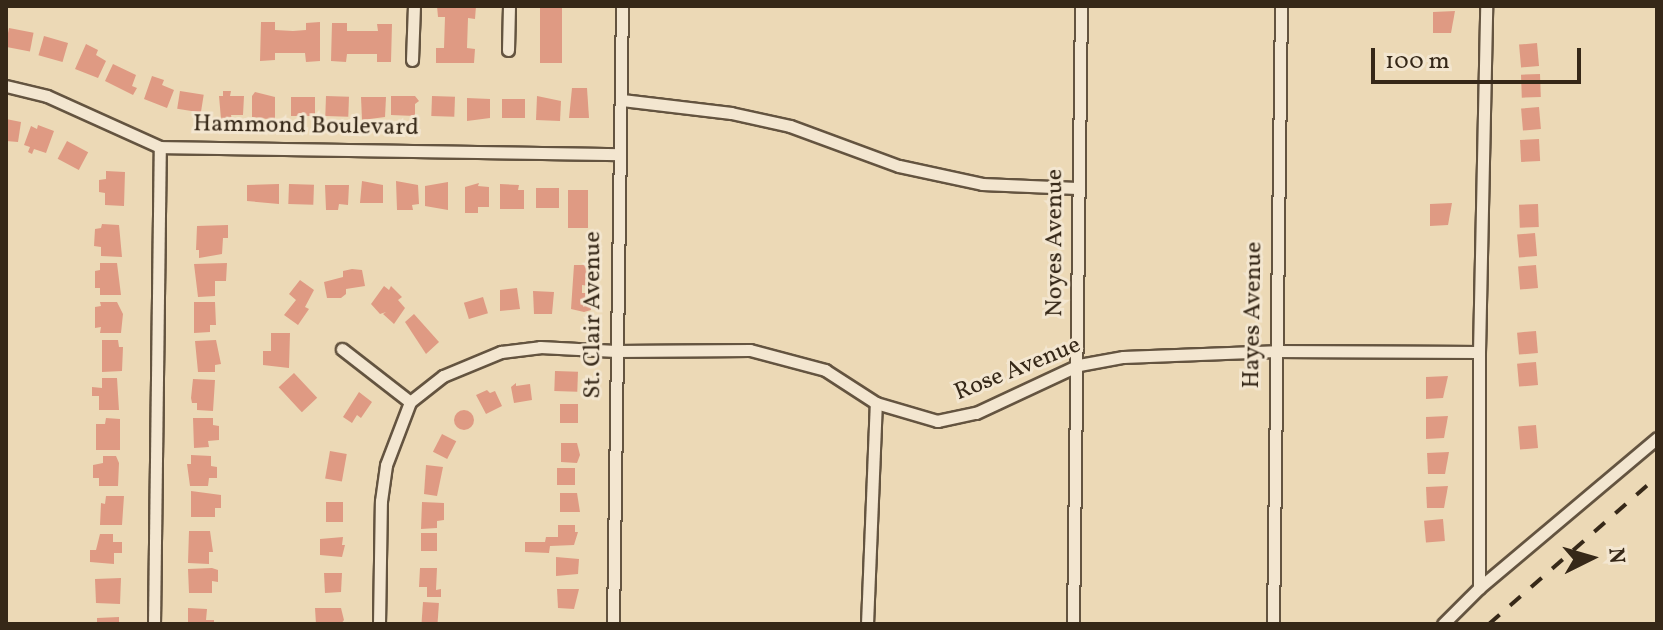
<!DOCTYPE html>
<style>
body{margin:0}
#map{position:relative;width:1663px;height:630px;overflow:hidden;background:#ecd9b6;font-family:Vollkorn,serif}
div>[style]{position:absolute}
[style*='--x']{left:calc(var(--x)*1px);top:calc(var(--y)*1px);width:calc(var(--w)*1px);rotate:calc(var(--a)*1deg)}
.building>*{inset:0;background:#df9a83;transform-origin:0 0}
.round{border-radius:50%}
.roads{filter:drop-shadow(2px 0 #645440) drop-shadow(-2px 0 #645440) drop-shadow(0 2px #645440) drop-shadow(0 -2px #645440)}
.street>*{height:11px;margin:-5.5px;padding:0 5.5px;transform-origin:5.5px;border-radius:5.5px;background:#f3e6d0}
.rail>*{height:4px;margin-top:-2px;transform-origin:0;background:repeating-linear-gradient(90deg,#362818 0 14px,transparent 0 28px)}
span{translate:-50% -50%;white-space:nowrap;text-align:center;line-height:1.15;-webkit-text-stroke:6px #f3e6d0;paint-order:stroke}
.street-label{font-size:24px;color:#362818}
.frame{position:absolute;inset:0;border:8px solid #362818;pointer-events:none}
.north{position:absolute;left:1551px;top:518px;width:80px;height:80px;-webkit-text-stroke:6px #f3e6d0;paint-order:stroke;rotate:85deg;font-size:22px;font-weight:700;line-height:32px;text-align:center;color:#362818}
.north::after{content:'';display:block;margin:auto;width:28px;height:36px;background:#362818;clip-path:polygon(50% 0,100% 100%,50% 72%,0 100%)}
.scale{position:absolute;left:1371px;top:48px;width:210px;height:36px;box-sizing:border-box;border:4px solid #362818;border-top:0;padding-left:10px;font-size:24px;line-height:28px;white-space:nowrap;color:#362818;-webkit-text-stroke:6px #f3e6d0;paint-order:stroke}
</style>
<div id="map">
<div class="building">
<div style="clip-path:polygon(437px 6px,476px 6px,475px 19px,468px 18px,467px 48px,475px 49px,474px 63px,436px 63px,436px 48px,444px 48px,445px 17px,438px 17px)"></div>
<div style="left:540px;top:6px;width:22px;height:57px"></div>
<div style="clip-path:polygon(1455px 11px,1451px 33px,1433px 33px,1433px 12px)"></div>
<div style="clip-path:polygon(261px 22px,275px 22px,275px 30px,293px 31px,306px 30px,306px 23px,320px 22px,320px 61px,306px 62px,305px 53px,275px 53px,275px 60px,260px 61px)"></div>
<div style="clip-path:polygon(332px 23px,347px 23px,347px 31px,378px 31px,377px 24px,392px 24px,391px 62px,377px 62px,377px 54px,347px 54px,346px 62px,331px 61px)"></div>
<div style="left:9px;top:28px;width:25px;height:19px;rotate:11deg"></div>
<div style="left:44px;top:36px;width:25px;height:20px;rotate:16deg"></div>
<div style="left:1537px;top:43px;width:23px;height:18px;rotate:85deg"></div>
<div style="clip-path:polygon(86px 44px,98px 50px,96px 55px,106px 61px,98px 78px,75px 69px)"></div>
<div style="clip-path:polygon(113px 64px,136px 75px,132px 86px,137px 88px,133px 95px,105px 81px)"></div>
<div style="left:1540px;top:74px;width:23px;height:19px;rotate:88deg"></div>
<div style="clip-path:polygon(152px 76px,164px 80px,162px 85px,174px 90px,167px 108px,144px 99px)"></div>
<div style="clip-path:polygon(572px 88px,587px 88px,589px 118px,569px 118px)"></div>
<div style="left:180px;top:91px;width:24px;height:18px;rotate:9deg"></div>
<div style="clip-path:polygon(223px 91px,231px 91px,230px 96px,244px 96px,243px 115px,231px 115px,232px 120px,221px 119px,219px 96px,223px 96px)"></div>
<div style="clip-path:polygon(255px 92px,275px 97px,275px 120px,252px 117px,252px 96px)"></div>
<div style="left:326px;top:96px;width:23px;height:20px;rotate:2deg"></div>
<div style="clip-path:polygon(391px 96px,415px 96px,419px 101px,415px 104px,415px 116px,391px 115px)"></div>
<div style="left:432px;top:96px;width:23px;height:20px;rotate:2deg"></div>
<div style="clip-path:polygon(537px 96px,561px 101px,560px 121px,536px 120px)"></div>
<div style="left:291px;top:97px;width:24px;height:19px"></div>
<div style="clip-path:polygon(361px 97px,386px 97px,385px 117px,362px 120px)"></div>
<div style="clip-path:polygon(467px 98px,490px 99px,490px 118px,467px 121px)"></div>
<div style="left:502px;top:99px;width:23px;height:19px"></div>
<div style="left:1539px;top:107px;width:22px;height:18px;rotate:85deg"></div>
<div style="clip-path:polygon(6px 119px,21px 122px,18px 142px,6px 141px)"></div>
<div style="clip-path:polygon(38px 125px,54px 131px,46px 153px,34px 149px,32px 154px,28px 152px,30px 147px,24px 145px,31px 126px,37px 129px)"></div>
<div style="left:1539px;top:139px;width:22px;height:19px;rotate:87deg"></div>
<div style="left:67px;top:141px;width:24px;height:20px;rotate:28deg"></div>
<div style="clip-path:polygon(106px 171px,125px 172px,124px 206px,105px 205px,105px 193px,99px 192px,99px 180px,106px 179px)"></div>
<div style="clip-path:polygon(362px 181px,383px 185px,383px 203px,360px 203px)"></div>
<div style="clip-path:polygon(396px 181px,418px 185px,419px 204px,412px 205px,413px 210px,397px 210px)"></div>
<div style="clip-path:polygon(448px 182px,448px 210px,425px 206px,425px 186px)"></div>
<div style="clip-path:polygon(479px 183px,478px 186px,489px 187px,489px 207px,478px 207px,478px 213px,465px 213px,465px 187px)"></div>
<div style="clip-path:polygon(279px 184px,279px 204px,247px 201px,247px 185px)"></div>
<div style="left:289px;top:184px;width:25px;height:20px;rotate:2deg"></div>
<div style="clip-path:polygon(500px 184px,519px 185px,518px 190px,524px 190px,524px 209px,500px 209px)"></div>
<div style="clip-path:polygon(325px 185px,349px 185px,348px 205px,339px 204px,338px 210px,326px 210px)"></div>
<div style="left:536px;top:188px;width:23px;height:20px"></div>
<div style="left:568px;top:190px;width:20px;height:38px"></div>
<div style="clip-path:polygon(1452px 203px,1448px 225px,1430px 226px,1430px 204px)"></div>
<div style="left:1538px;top:204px;width:23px;height:19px;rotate:88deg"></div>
<div style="clip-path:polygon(102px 224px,119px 225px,122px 257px,101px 256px,101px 247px,94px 246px,95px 229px,101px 228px)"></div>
<div style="clip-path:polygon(228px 225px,228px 238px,223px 238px,222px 254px,199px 258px,199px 250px,196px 250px,197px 226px)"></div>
<div style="left:1535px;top:233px;width:23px;height:18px;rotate:85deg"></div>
<div style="clip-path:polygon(100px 263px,117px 263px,121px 295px,100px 295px,100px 288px,95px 288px,95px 271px,100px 270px)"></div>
<div style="clip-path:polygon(227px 263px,226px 281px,215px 281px,215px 296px,198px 297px,194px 264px)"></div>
<div style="clip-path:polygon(574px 265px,587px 265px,589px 286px,582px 285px,582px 293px,591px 293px,591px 310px,584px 312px,571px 309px)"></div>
<div style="left:1536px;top:265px;width:23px;height:18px;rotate:85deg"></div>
<div style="clip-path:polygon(352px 269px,362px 270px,365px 286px,346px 289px,346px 294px,341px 298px,327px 298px,324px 282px,343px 277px,343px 271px)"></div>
<div style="clip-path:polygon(300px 280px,314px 290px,305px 307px,309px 309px,298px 325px,284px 315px,296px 300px,289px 294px)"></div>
<div style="clip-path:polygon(384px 286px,389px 290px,391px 286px,402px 297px,398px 300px,405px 308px,394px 324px,383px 314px,386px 312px,380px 314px,371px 304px)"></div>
<div style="clip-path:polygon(517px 288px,520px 309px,500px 311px,500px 290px)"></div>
<div style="clip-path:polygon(533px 291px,554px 292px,552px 314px,534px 314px)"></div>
<div style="left:483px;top:297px;width:17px;height:20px;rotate:73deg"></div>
<div style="clip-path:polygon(100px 302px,117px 302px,123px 314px,121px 333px,100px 333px,101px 327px,95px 328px,95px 307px,101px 306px)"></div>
<div style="clip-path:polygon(194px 302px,215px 302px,216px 325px,210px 325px,210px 332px,194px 333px)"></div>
<div style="clip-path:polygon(414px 314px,439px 342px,426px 354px,405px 322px)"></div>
<div style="left:1536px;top:331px;width:22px;height:19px;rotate:85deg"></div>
<div style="clip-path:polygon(271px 333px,290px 333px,289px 368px,263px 365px,263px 351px,271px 351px)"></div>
<div style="clip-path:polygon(102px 340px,118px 340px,119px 347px,123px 347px,122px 371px,102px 372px)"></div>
<div style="clip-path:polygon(216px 340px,221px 364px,215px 365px,215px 372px,198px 372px,195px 341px)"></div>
<div style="left:1536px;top:362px;width:23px;height:19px;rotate:85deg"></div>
<div style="left:555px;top:371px;width:23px;height:20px;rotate:2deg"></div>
<div style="left:294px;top:373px;width:34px;height:21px;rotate:47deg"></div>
<div style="clip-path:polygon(1448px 376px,1443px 398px,1426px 399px,1426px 377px)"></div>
<div style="clip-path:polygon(102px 378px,117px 378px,119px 410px,99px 410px,99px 396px,92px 396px,92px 387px,102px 388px)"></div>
<div style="clip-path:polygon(193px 379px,215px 380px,213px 411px,197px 410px,197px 403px,192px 403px,191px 398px)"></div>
<div style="clip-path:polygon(516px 383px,516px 386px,530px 384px,532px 400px,514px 403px,511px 387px)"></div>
<div style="clip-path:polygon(487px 390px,490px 393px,495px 391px,502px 406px,486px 414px,476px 395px)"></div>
<div style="clip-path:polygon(359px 392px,372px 402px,361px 418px,357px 415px,352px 423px,343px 417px)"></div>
<div style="left:560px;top:404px;width:18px;height:19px"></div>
<div class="round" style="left:454px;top:410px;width:20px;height:20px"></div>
<div style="clip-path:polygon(1448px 416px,1444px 438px,1426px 439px,1426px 417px)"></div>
<div style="clip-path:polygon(106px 418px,120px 419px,120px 450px,96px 450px,96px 424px,105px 424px)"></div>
<div style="clip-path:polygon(193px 418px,213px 418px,213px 425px,219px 426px,219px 440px,208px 441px,209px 447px,194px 448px)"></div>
<div style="left:1536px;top:425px;width:23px;height:18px;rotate:85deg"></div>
<div style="left:442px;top:434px;width:16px;height:20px;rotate:27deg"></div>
<div style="clip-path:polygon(561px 443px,577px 443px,580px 455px,577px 463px,561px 462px)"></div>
<div style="left:330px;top:451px;width:17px;height:28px;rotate:10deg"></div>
<div style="clip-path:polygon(1449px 452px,1445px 474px,1428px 474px,1427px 453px)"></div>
<div style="clip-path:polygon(191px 455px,211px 456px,211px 466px,217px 467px,217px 478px,209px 478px,208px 486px,190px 486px,187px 464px,191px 464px)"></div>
<div style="clip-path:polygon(103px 456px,116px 456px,119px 463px,118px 486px,99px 486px,99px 478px,93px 478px,93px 465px,103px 463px)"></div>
<div style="clip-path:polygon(426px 465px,443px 467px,437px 496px,424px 494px)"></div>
<div style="left:557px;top:468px;width:18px;height:17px"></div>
<div style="clip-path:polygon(1448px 486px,1444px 508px,1427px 508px,1426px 487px)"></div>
<div style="clip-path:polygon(191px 491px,221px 495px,221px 508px,215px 508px,215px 517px,191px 517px)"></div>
<div style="clip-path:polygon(560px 493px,577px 493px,580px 512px,560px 512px)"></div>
<div style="clip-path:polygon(106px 496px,124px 496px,122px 525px,100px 525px,101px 503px,105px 504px)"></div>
<div style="left:326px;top:502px;width:17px;height:20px"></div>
<div style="clip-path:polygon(422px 502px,444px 503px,444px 520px,437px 521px,437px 528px,421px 529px)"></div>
<div style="left:1443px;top:519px;width:22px;height:19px;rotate:85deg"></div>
<div style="clip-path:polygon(558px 525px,575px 525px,575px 532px,578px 532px,574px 545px,550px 546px,549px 553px,525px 552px,525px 542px,545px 542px,546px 537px,558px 537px)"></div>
<div style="clip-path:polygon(189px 531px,210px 531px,213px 552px,209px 552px,209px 564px,188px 563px)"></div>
<div style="left:421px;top:533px;width:16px;height:18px"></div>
<div style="clip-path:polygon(100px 534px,113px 534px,113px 542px,122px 542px,122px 553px,114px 553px,114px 564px,90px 562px,90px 550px,96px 550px)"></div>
<div style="clip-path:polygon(343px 537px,342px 545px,345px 545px,342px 557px,320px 555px,320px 539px)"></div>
<div style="clip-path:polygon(556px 557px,579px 559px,578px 574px,556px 576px)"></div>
<div style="clip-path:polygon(212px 568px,218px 570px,218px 582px,212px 581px,212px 593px,189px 593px,188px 569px)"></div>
<div style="clip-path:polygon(420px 568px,437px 568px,436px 590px,441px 589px,441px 597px,427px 597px,427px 587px,419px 587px)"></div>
<div style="clip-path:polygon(324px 573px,342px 573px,341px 592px,325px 593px)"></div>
<div style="clip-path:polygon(121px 578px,120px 604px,96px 603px,95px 579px)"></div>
<div style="clip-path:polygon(557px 589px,579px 589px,574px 609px,558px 608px)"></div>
<div style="left:423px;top:602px;width:16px;height:20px;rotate:4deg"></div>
<div style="clip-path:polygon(188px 608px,207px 609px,206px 620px,214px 620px,214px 624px,188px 624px)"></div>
<div style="clip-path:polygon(315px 608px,341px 608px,344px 620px,341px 624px,316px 624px)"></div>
<div style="clip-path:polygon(119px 617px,119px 624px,97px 624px,97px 618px)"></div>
</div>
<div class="roads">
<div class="street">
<div style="--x:508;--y:50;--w:44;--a:-88.7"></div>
<div style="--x:412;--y:60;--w:54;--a:-87.9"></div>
<div style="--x:6;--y:86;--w:42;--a:13.7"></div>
<div style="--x:47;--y:96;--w:124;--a:24.3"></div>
<div style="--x:160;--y:147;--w:457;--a:0.9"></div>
<div style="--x:622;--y:100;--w:110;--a:6.8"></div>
<div style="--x:731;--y:113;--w:60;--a:12.4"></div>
<div style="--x:790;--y:126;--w:116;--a:20.2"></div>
<div style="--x:899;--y:166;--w:85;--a:12.2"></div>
<div style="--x:982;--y:184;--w:95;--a:2.4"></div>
<div style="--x:342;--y:349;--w:86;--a:37.9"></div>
<div style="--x:1479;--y:588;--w:236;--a:-90"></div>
<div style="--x:1479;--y:352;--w:346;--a:-88.8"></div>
<div style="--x:154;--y:624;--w:477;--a:-89.3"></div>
<div style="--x:379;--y:624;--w:123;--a:-89.1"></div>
<div style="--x:381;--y:501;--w:36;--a:-82"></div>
<div style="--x:386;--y:465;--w:67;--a:-69.1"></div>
<div style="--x:410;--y:402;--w:42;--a:-38.2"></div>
<div style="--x:443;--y:376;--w:63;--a:-22.5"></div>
<div style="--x:501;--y:352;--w:39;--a:-7"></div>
<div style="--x:540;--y:347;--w:76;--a:3"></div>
<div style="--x:616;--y:351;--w:134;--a:-0.4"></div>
<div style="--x:750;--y:350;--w:78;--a:14.9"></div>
<div style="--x:825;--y:370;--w:61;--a:32.9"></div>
<div style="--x:876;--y:403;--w:64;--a:16.4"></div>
<div style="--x:937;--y:421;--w:40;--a:-12"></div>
<div style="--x:976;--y:413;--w:114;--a:-25"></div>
<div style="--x:1079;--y:365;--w:45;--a:-10.3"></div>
<div style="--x:1123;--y:357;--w:153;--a:-2.2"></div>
<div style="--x:1276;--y:351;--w:203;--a:0.3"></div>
<div style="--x:613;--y:624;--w:618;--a:-89.17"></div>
<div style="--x:867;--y:624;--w:221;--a:-87.7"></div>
<div style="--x:1073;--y:624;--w:618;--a:-89.26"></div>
<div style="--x:1273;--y:624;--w:618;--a:-89.26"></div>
<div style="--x:1443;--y:624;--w:51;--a:-45"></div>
<div style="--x:1479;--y:588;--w:233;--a:-40.1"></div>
</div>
</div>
<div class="rail">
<div style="--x:1489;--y:624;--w:223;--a:-41.2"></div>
</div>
<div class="street-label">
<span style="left:306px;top:127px;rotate:1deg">Hammond Boulevard</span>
<span style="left:1056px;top:243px;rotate:-90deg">Noyes Avenue</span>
<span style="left:594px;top:315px;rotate:-90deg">St. Clair Avenue</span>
<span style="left:1254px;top:315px;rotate:-89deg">Hayes Avenue</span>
<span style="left:1018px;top:370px;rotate:-22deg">Rose Avenue</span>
</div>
<div class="frame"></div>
<div class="north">N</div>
<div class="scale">100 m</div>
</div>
